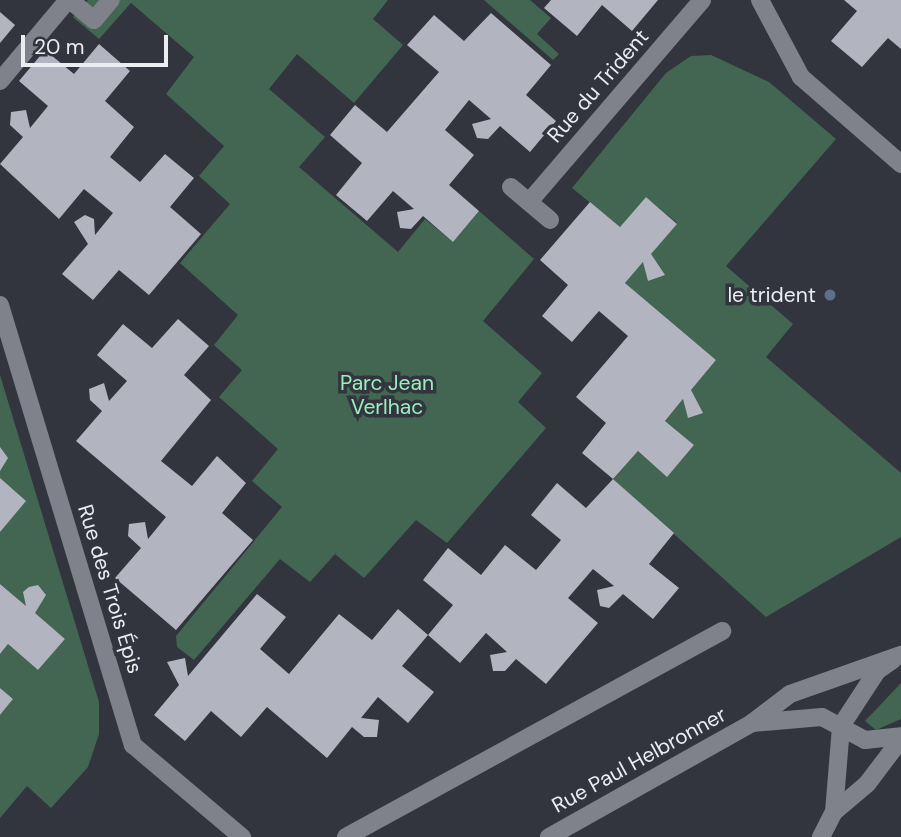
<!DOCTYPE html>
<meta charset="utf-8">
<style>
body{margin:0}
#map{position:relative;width:901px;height:837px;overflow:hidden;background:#32353d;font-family:"DM Sans",sans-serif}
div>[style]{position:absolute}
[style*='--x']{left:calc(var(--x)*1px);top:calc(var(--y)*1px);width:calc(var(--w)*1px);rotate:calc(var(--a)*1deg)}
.green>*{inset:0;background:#436652}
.building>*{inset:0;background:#b2b5bf}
.lane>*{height:18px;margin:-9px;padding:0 9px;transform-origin:9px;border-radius:9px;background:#7f828b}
.street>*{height:18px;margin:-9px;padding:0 9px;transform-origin:9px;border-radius:9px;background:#7f828b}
.dots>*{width:19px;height:19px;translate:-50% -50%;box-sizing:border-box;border:4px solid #32353d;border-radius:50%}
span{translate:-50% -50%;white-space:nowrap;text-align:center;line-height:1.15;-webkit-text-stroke:7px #32353d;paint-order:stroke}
.street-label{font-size:21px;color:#ebedf1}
.poi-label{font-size:21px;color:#ebedf1}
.right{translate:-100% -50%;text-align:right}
.park-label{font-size:21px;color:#9aefc0}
.scale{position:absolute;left:21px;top:35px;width:147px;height:32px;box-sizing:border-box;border:4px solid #ebedf1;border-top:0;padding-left:9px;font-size:21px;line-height:24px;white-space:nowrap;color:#ebedf1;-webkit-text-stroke:5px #32353d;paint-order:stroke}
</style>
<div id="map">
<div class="green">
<div style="clip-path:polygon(88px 0,388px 0,373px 19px,403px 45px,354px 103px,297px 54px,269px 89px,325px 137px,299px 167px,398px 252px,425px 219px,453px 242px,479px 211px,534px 259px,483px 321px,542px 373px,518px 402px,546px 428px,447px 543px,416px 520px,364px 578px,335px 554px,310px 582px,280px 559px,194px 660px,177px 647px,176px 636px,282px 507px,252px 481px,278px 449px,219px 397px,242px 370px,214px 345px,238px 315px,180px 263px,230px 204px,199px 176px,224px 146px,166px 94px,194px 57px,131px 3px,99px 39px,73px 17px)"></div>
<div style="clip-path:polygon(484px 0,530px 0,551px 18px,537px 34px,559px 54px,553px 60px)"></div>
<div style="clip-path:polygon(711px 55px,769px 82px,836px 139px,726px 266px,793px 324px,766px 357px,901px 473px,901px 537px,766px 617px,613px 479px,638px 451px,667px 476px,694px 445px,665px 421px,716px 360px,625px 283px,677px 223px,646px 197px,620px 227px,572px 188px,666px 73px,691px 56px)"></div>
<div style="clip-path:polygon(0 375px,99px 702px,99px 734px,88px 767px,51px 808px,27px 786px,0 818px,0 715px,13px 699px,0 688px,0 654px,8px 644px,38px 670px,65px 639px,0 584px)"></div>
<div style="clip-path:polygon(901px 683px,901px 719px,876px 730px,865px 721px)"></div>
</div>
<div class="building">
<div style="clip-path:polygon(551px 0,658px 0,632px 31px,602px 5px,577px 36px,544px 8px)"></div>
<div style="clip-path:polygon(844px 0,901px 0,901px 49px,888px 38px,862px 67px,831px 41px,857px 11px)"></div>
<div style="clip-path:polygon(0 12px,15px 25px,0 43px)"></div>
<div style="clip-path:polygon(491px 13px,551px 65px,526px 95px,556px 121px,530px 152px,500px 126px,488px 139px,477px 138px,472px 124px,491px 119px,469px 100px,445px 130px,474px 155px,449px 185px,479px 211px,453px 242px,423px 216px,411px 229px,400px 228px,397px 212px,414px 209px,393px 191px,367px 221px,336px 195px,362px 163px,330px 135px,355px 105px,387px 132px,439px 72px,407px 45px,434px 15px,464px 41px)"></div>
<div style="clip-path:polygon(99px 44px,130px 71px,105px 101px,134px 127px,110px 157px,140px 182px,165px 154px,194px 178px,170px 207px,201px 234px,149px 295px,119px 270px,93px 300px,62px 274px,88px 244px,74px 222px,85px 215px,94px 219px,95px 235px,113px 213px,84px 189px,59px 219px,0 164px,23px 137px,10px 125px,11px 112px,26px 110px,30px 128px,48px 106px,19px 81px,45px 50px,74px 74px)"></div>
<div style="clip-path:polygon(646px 197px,677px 224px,651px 254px,665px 275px,648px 281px,643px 262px,625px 283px,716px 360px,691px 390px,703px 413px,688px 418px,683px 399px,665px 421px,694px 445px,667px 477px,638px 451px,613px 479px,582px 453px,606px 423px,576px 397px,628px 336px,599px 311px,572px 342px,542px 316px,568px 285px,540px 260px,590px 202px,620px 227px)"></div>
<div style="clip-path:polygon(178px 319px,209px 346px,184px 375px,211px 400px,161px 461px,192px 486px,217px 456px,246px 483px,222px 513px,253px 540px,176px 630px,115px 578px,141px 548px,128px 536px,129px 524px,145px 522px,148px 539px,166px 517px,76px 441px,102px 411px,90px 400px,89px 389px,104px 383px,109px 401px,127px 381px,97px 355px,123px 324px,152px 348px)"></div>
<div style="clip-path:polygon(0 447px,8px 458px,0 471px)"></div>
<div style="clip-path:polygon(0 478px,26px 501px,0 532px)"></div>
<div style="clip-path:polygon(613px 479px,674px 533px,649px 564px,679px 588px,653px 619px,623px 594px,609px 608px,600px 606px,597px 590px,614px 586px,593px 569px,568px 598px,598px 623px,546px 684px,516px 659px,505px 671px,493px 671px,490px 655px,507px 652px,486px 633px,460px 663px,428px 635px,453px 605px,423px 580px,448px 548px,481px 575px,505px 545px,536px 570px,561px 540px,531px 515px,557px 483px,586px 508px)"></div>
<div style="clip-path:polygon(0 584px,26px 606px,23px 592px,29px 587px,38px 585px,46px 595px,35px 613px,65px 639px,38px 670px,8px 644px,0 654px)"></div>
<div style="clip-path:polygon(257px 594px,286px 617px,260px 649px,289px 674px,339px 614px,372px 640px,398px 609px,428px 635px,402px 666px,434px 692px,408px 723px,378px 697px,361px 718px,379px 720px,377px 737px,364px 737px,352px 727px,327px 758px,267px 707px,241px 737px,211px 711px,185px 741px,154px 715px,179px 685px,167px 662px,185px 658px,188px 676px)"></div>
<div style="clip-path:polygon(0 688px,13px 699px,0 715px)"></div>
</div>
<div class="lane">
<div style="--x:760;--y:0;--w:87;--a:62"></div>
<div style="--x:801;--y:77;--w:133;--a:41"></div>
<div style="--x:0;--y:81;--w:106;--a:-50"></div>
<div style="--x:529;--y:202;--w:266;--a:-49.4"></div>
<div style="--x:0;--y:305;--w:460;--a:73.2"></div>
<div style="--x:133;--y:745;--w:143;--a:40.2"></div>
<div style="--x:346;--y:837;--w:429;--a:-28.7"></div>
</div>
<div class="street">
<div style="--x:70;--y:0;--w:31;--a:40"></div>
<div style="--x:94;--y:20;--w:26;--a:-50"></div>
<div style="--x:511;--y:187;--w:51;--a:40.2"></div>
<div style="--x:752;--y:723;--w:70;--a:-4.9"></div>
<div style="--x:822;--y:717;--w:49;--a:28.1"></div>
<div style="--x:865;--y:740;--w:36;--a:-6"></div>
<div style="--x:834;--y:812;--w:86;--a:-85.3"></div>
<div style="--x:841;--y:726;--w:66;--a:-56.8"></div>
<div style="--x:877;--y:671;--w:19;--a:-35"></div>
<div style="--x:549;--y:837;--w:233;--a:-29.3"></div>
<div style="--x:752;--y:723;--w:48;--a:-37.3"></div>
<div style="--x:790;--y:694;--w:118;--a:-19.4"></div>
<div style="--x:821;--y:837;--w:28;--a:-63"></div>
<div style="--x:834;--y:812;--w:43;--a:-40.3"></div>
<div style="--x:867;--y:784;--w:56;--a:-52.9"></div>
</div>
<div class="dots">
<div style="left:830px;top:295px;background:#5c6f8a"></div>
</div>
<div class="street-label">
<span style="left:598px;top:86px;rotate:-49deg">Rue du Trident</span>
<span style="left:110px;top:589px;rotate:73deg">Rue des Trois Épis</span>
<span style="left:639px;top:760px;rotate:-29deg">Rue Paul Helbronner</span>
</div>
<div class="poi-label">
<span class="right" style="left:816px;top:295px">le trident</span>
</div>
<div class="park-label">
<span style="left:387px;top:395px">Parc Jean<br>Verlhac</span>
</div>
<div class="scale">20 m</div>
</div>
